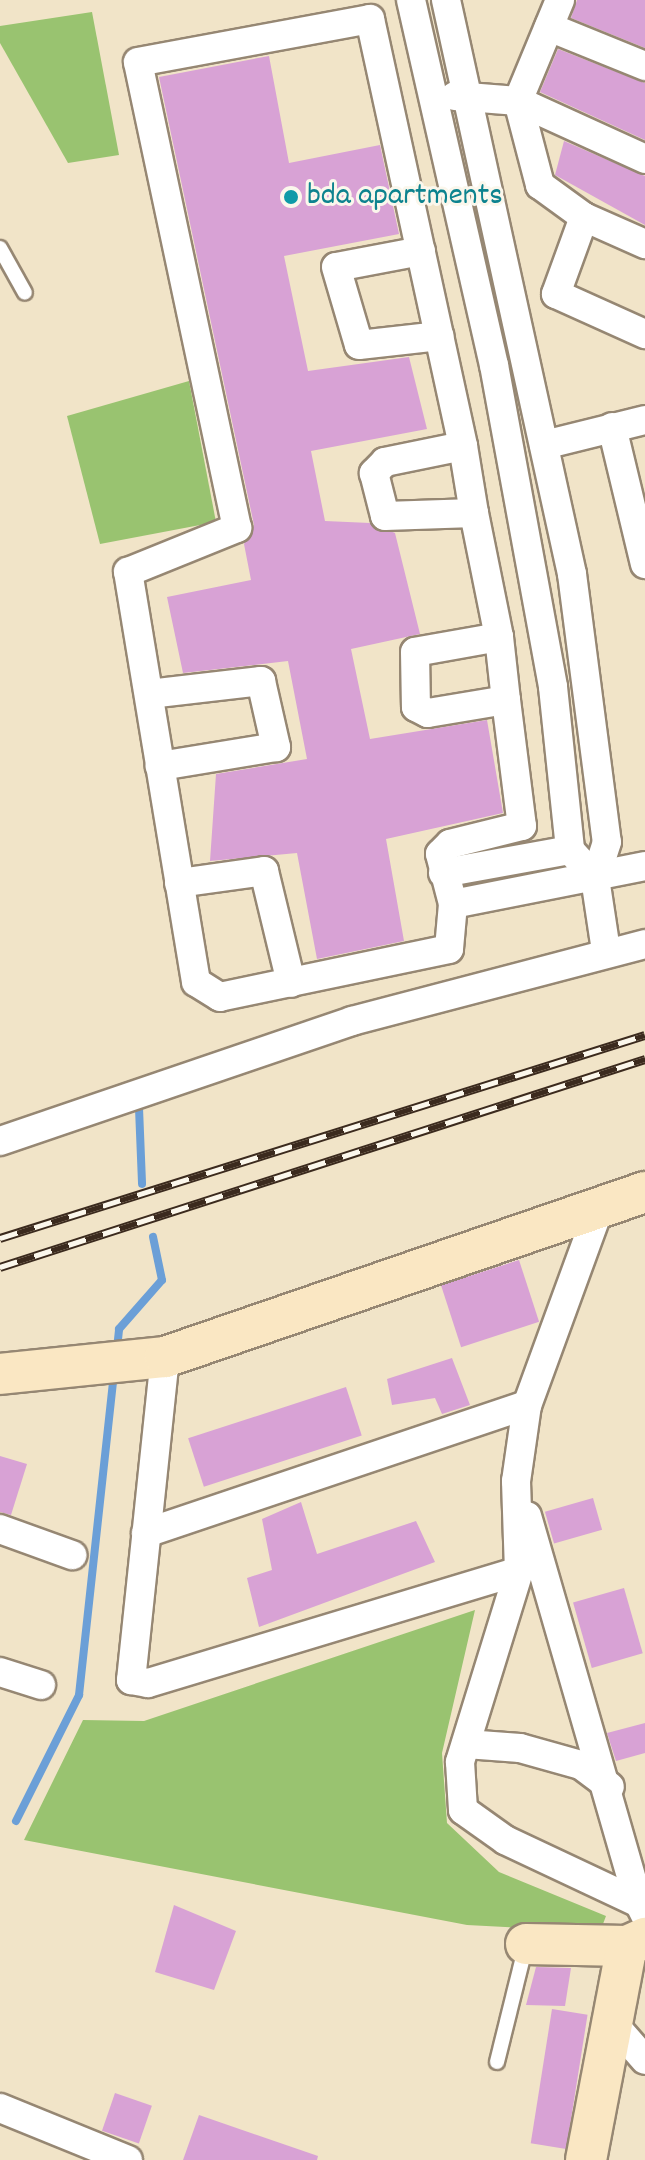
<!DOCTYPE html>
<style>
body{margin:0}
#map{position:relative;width:645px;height:2160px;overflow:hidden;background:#f1e4c8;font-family:Dekko,sans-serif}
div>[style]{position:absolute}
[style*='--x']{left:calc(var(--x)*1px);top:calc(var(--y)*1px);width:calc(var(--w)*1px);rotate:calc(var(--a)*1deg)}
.green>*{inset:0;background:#99c370}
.stream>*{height:8px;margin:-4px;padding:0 4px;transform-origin:4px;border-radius:4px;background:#6b9fd7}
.building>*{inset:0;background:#d8a2d5;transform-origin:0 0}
.roads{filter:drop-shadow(2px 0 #968773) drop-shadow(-2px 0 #968773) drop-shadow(0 2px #968773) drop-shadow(0 -2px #968773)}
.lane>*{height:14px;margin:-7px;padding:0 7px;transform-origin:7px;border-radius:7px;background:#fff}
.street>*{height:28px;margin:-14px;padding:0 14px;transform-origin:14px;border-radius:14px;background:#fff}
.secondary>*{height:40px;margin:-20px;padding:0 20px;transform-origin:20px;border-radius:20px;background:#fae7c3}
.rail>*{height:9px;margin-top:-4.5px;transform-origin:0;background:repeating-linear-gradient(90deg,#fbf7ec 0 18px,#3b2a1e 0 36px);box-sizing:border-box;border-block:2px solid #3b2a1e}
.dots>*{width:22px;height:22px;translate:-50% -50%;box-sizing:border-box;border:4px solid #fbf7ec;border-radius:50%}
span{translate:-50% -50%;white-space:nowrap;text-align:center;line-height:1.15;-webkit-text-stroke:6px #fbf7ec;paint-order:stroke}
.culture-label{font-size:32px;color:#0d838f}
.left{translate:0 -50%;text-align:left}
</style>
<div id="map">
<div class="green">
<div style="clip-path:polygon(92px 12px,119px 155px,68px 163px,0 43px,0 26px)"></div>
<div style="clip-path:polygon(189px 381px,216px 522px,100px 544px,67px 416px)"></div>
<div style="clip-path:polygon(475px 1610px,442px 1753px,447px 1823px,499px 1872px,606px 1916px,600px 1932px,467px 1925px,24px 1840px,83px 1720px,144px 1721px)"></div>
</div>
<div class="stream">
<div style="--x:139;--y:1108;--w:76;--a:87.7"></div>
<div style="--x:117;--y:1349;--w:20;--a:-84"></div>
<div style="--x:119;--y:1329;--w:65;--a:-48.7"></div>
<div style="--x:162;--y:1280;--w:44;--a:-101.8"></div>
<div style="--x:16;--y:1821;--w:141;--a:-63.4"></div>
<div style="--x:79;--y:1695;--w:323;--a:-83.8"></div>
</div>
<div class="building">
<div style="clip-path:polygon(577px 0,645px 0,645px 48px,571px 18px)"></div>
<div style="clip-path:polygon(558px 49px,645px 83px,645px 140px,540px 92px)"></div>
<div style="clip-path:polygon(269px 56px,289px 163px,380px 145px,399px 234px,284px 256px,308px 371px,409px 357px,427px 429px,311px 451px,325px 521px,370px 523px,395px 533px,420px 634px,351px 649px,370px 739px,487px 720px,503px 813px,386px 839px,404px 941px,317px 959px,297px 853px,210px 861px,216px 774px,307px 759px,288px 661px,183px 673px,167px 597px,251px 580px,244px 544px,254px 525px,159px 77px)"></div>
<div style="clip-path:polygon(564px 141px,645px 176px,645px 225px,555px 175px)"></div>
<div style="left:519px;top:1260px;width:65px;height:82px;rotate:72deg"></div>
<div style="clip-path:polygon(452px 1358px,470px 1405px,442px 1414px,435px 1398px,392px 1405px,387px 1379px)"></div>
<div style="left:346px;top:1387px;width:51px;height:166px;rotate:72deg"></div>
<div style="clip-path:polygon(0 1456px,27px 1464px,11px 1515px,0 1512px)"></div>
<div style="left:593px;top:1498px;width:33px;height:50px;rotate:74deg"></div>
<div style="clip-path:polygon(301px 1502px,317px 1554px,416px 1521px,435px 1562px,259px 1627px,247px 1578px,272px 1570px,262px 1519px)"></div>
<div style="left:624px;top:1588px;width:68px;height:53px;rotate:74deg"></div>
<div style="clip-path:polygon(645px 1723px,645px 1753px,616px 1761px,607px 1733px)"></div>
<div style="clip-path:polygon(174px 1905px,236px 1931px,214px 1990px,155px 1972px)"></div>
<div style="clip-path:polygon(536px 1967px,571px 1968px,565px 2006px,526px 2005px)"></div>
<div style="left:552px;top:2009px;width:36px;height:136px;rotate:9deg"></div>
<div style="left:115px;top:2093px;width:39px;height:40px;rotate:19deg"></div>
<div style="clip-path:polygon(199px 2115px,318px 2156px,317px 2160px,183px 2160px)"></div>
</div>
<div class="roads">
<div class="lane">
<div style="--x:0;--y:248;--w:51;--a:60.9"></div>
<div style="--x:497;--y:2062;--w:121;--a:-76.1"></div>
</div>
<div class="street">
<div style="--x:411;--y:0;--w:374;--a:77.2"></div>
<div style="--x:494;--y:365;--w:327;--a:79.6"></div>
<div style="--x:553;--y:687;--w:164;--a:84"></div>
<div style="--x:570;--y:850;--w:38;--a:48"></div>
<div style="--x:446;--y:0;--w:588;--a:77.62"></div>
<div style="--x:572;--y:574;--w:270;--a:82.6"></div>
<div style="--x:607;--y:842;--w:38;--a:108"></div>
<div style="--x:595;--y:878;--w:74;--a:81.4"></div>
<div style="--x:560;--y:0;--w:109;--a:112.6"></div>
<div style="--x:518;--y:101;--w:87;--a:75.3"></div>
<div style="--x:540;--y:185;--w:54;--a:36"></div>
<div style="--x:584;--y:217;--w:67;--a:23.9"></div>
<div style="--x:370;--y:19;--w:437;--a:77.7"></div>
<div style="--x:463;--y:446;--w:80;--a:168.4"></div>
<div style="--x:385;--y:462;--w:16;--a:135"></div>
<div style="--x:374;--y:473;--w:44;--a:75.7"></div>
<div style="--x:385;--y:516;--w:89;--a:-1.9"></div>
<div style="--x:474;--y:513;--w:126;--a:78.6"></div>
<div style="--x:499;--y:637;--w:85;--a:169.9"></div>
<div style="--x:415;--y:652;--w:55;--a:89"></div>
<div style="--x:416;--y:707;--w:13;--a:27"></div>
<div style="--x:428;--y:713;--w:79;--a:-9.5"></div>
<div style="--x:506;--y:700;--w:127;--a:82.8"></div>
<div style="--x:522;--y:826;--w:74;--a:166"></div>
<div style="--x:450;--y:844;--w:14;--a:135"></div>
<div style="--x:440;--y:854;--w:52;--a:75.4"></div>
<div style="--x:453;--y:904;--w:45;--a:95.1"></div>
<div style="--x:449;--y:949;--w:234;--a:168.2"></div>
<div style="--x:220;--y:997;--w:28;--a:-148"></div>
<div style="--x:196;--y:982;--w:416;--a:-99.4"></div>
<div style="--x:128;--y:572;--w:118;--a:-22"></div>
<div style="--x:237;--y:528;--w:476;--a:-102"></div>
<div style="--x:138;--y:62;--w:236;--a:-10.5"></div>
<div style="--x:549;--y:27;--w:104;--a:22.1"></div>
<div style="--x:455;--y:96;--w:63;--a:4.5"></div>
<div style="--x:518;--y:101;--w:140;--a:24.5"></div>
<div style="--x:584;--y:217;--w:82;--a:110"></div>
<div style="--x:556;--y:294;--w:98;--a:24.2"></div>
<div style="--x:421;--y:251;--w:86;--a:169.3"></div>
<div style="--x:336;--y:267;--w:81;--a:73.6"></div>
<div style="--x:359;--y:345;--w:81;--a:-6.4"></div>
<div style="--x:612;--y:427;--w:141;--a:76.5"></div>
<div style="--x:544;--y:445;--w:104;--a:-13.9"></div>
<div style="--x:463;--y:446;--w:68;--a:80.7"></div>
<div style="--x:499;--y:637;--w:63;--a:83.7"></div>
<div style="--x:149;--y:694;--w:113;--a:-6.6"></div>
<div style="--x:261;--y:681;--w:68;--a:77.2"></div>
<div style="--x:276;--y:747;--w:118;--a:170.7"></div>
<div style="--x:443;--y:873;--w:129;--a:-10.3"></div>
<div style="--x:179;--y:883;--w:86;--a:-8"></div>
<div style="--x:264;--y:871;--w:115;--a:76.4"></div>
<div style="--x:453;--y:904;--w:196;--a:-11.2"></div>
<div style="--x:0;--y:1141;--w:372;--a:-18.8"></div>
<div style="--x:352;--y:1021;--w:303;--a:-14.7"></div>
<div style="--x:600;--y:1206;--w:212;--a:110.1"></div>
<div style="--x:527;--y:1405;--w:77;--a:98.2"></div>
<div style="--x:516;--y:1481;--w:90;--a:88.1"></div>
<div style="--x:519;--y:1571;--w:200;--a:107.2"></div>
<div style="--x:460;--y:1762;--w:48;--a:86.4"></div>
<div style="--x:463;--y:1810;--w:52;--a:35.5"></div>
<div style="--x:505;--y:1840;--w:148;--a:25.2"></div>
<div style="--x:639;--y:1903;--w:13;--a:63"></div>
<div style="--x:165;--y:1357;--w:325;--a:96"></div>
<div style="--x:131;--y:1680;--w:17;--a:10"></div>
<div style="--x:148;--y:1683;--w:388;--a:-16.8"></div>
<div style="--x:527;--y:1516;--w:403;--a:73.9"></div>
<div style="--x:0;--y:1529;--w:77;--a:19.9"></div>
<div style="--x:146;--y:1533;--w:402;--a:-18.6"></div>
<div style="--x:0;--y:1672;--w:43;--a:17.6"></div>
<div style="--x:466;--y:1744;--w:54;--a:4.2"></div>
<div style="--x:520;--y:1748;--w:63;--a:15.6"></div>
<div style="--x:581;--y:1765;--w:36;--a:37"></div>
<div style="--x:610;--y:2020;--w:53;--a:48.8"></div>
<div style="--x:0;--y:2108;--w:138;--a:22.1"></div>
</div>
<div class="secondary">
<div style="--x:0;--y:1374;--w:166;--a:-5.9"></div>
<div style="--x:165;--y:1357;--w:508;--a:-18.97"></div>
<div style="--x:526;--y:1944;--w:101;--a:1.1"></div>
<div style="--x:627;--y:1946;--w:20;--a:-24"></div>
<div style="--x:586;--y:2160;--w:218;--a:-79.2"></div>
</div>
</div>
<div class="rail">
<div style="--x:0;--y:1238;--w:676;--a:-17.47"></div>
<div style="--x:0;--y:1267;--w:678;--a:-17.87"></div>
</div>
<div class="dots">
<div style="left:291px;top:197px;background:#0f9aa8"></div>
</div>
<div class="culture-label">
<span class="left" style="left:307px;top:197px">bda apartments</span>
</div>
</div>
